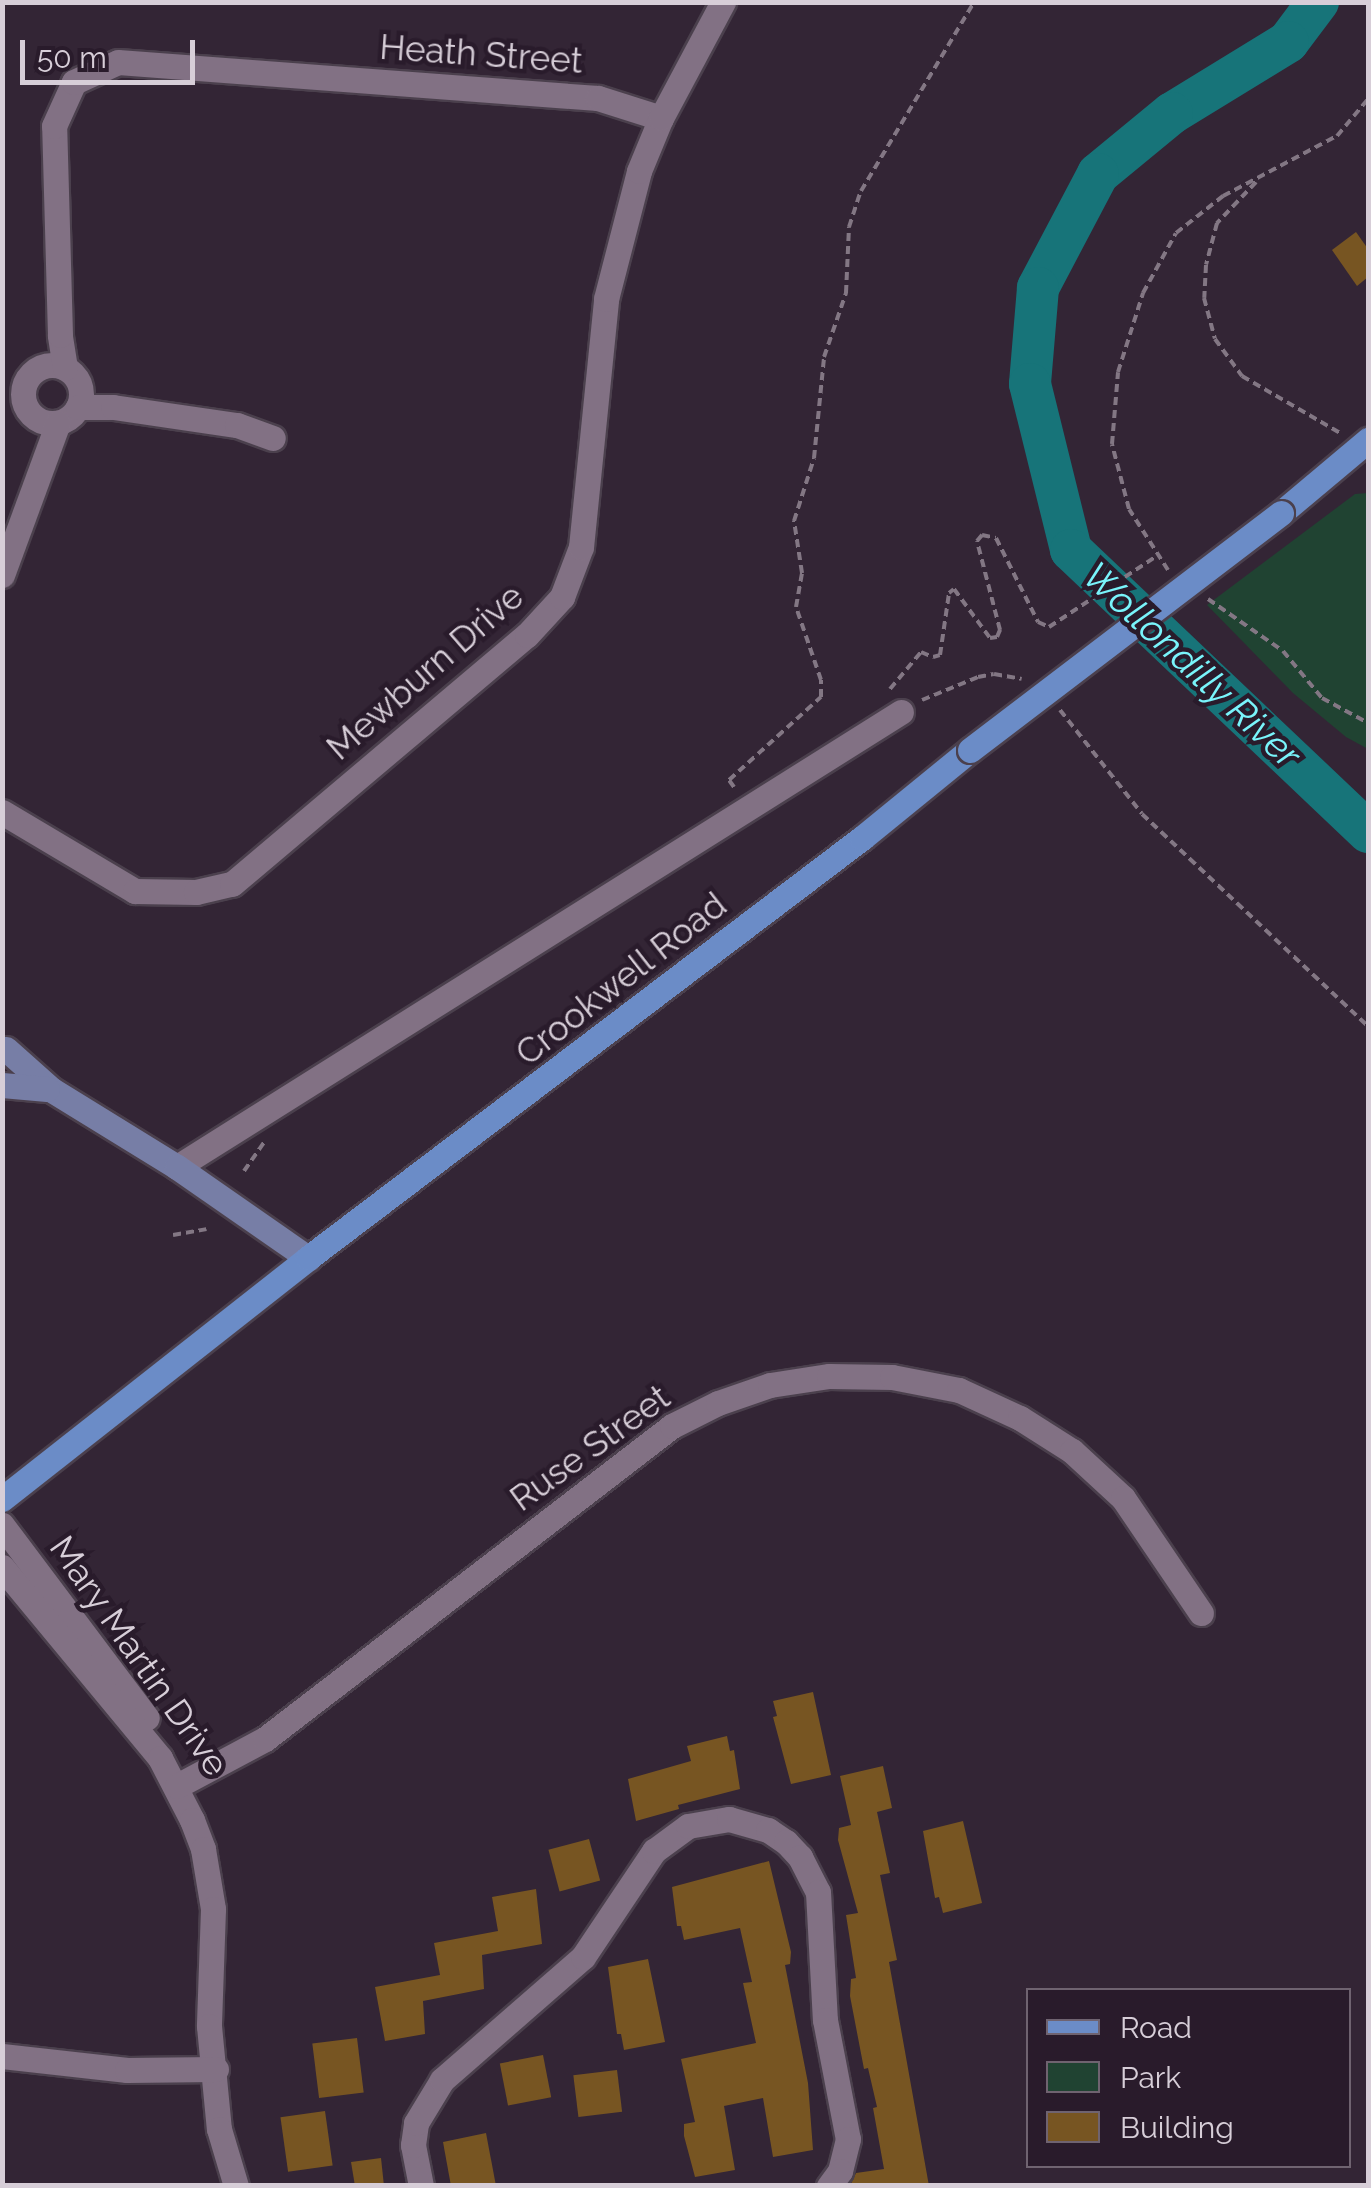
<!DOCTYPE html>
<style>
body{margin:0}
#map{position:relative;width:1371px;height:2188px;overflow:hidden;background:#332535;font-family:Raleway,sans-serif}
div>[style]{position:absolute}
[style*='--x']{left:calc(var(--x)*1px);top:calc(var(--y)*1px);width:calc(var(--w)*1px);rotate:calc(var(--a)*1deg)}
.green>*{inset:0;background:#204332}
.river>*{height:42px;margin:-21px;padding:0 21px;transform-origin:21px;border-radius:21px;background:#177479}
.building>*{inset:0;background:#752;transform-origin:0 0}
.path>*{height:4px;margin-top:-2px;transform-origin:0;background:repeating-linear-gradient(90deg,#837784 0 8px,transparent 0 13px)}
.roads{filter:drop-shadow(2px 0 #4b404d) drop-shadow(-2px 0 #4b404d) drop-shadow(0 2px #4b404d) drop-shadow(0 -2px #4b404d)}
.street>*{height:25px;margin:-12.5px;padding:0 12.5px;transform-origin:12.5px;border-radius:12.5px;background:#827184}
.street>.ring{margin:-12.5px;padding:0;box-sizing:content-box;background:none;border:25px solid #827184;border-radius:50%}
.secondary>*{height:25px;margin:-12.5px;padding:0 12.5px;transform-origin:12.5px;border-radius:12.5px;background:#777ea6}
.primary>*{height:25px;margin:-12.5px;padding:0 12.5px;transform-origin:12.5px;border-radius:12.5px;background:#6b8cc7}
.bridges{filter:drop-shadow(2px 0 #4b404d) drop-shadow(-2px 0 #4b404d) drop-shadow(0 2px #4b404d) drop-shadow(0 -2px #4b404d)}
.primary-bridge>*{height:25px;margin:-12.5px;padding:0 12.5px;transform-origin:12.5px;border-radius:12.5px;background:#6b8cc7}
span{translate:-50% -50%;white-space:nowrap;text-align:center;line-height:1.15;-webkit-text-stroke:9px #291b2b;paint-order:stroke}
.street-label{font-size:35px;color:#d7ced8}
.water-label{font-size:38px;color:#79f4fb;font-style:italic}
.frame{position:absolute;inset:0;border:5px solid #d7ced8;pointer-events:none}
.legend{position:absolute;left:1026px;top:1988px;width:325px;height:180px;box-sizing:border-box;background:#291b2b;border:2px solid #6f6370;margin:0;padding:12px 18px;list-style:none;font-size:30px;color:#d7ced8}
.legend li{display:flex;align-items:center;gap:20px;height:50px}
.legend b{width:50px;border:2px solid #6f6370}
.scale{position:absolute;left:20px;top:40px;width:175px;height:45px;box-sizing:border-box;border:5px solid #d7ced8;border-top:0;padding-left:12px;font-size:30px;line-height:35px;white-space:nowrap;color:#d7ced8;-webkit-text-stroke:8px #291b2b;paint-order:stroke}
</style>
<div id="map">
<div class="green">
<div style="clip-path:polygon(1368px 493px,1368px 749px,1346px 737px,1293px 693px,1207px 605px,1355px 494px)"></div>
</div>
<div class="river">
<div style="--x:1318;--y:2;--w:50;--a:126.9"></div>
<div style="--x:1288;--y:42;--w:136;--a:148.5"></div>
<div style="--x:1172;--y:113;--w:96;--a:140.5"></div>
<div style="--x:1098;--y:174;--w:129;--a:117.8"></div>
<div style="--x:1038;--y:288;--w:96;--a:94.8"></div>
<div style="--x:1030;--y:384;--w:171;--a:76.1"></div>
<div style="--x:1071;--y:550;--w:410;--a:43.5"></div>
</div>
<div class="building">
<div style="clip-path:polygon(1356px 232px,1368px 249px,1368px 277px,1357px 286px,1332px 250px)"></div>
<div style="clip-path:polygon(813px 1692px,831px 1775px,791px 1784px,773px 1717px,777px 1716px,773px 1701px)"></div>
<div style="clip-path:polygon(727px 1736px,730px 1751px,734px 1750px,740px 1789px,678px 1805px,679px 1809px,636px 1821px,628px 1779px,691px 1761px,687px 1746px)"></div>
<div style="clip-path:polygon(883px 1766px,892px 1808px,877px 1812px,890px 1873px,880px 1875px,897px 1960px,889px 1962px,929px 2186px,850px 2186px,856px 2173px,884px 2169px,873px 2108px,877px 2107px,868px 2068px,864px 2069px,850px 1996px,851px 1979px,856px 1978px,846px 1915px,858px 1913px,838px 1840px,839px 1828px,851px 1825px,840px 1776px)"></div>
<div style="clip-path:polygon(963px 1821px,982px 1903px,943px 1913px,939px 1897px,935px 1898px,923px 1831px)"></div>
<div style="left:589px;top:1839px;width:43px;height:42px;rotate:75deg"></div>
<div style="clip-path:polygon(769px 1861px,791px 1952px,790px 1964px,785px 1965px,808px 2083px,813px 2150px,773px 2157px,763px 2098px,724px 2106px,735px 2170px,695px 2177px,684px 2136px,684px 2124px,695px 2122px,681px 2059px,756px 2043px,743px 1983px,752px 1982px,740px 1928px,684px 1940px,681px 1926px,677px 1926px,672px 1887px)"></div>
<div style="clip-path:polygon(536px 1889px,542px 1944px,482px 1955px,484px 1989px,423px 2001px,425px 2034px,385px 2041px,375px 1987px,440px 1975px,434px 1943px,498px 1931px,492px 1897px)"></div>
<div style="clip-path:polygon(648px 1959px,665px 2042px,624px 2050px,621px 2034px,617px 2034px,608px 1967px)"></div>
<div style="left:357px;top:2038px;width:55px;height:45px;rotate:83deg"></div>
<div style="left:543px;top:2055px;width:43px;height:44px;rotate:79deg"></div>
<div style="left:617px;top:2070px;width:42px;height:44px;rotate:83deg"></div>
<div style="left:325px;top:2111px;width:55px;height:45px;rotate:82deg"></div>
<div style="clip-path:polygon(486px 2133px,496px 2186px,451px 2186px,443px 2142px)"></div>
<div style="clip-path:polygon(381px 2158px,384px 2186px,355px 2186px,351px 2162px)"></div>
</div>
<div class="path">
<div style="--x:1256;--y:182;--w:57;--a:133.6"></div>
<div style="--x:1217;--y:223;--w:43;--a:104.7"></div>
<div style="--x:1206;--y:265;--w:33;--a:93"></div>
<div style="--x:1204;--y:298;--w:42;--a:75"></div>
<div style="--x:1215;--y:339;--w:46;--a:53.9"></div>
<div style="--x:1242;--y:376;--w:113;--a:30.2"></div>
<div style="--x:1168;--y:570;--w:72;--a:-122.6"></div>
<div style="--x:1129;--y:509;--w:67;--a:-104.7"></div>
<div style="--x:1112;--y:444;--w:72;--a:-85.2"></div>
<div style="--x:1118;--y:372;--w:83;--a:-72.4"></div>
<div style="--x:1143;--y:293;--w:68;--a:-61.2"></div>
<div style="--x:1176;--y:233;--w:60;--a:-38.2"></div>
<div style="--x:1223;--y:196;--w:129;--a:-27.8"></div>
<div style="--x:1337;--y:136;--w:48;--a:-50"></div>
<div style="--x:1208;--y:599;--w:91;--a:34.7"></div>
<div style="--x:1283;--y:651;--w:61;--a:50.3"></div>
<div style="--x:1322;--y:698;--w:52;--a:28.5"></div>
<div style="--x:890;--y:689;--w:48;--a:-50"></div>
<div style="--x:921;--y:652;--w:13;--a:23"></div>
<div style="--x:933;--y:657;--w:7;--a:-16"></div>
<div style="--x:940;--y:655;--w:63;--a:-81.7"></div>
<div style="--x:949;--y:593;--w:6;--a:-39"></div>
<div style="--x:954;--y:589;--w:61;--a:53.7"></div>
<div style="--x:990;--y:638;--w:7;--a:-8"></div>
<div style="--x:997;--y:637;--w:8;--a:-67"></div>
<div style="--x:1000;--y:630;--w:92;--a:-104.5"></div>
<div style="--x:977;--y:541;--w:8;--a:-50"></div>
<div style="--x:982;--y:535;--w:14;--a:12"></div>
<div style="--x:996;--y:538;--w:94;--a:63.4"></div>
<div style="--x:1038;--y:622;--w:12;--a:24"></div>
<div style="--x:1049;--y:627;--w:127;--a:-33.4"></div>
<div style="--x:922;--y:700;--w:61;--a:-22.3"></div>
<div style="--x:978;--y:677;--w:16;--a:-11"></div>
<div style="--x:994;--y:674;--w:28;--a:10"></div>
<div style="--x:1060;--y:710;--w:132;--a:51.7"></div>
<div style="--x:1142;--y:814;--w:310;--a:43.2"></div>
<div style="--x:734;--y:787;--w:9;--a:-126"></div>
<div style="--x:729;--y:780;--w:124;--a:-42.1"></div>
<div style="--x:821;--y:697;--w:17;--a:-90"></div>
<div style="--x:821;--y:680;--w:77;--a:-108.9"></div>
<div style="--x:796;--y:607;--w:35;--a:-80"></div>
<div style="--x:802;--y:573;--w:53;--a:-98.7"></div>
<div style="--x:794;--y:521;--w:66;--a:-72.4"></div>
<div style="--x:814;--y:458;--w:101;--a:-84.3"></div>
<div style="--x:824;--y:357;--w:68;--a:-71"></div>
<div style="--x:846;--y:293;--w:66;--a:-87.4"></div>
<div style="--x:849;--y:227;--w:38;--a:-72"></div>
<div style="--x:861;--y:191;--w:220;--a:-59.1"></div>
<div style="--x:244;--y:1171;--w:37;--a:-55"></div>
<div style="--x:173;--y:1235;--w:34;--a:-10"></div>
</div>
<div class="roads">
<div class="street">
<div class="ring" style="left:23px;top:365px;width:33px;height:33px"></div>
<div style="--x:65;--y:368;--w:33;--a:-99"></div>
<div style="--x:60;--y:335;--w:209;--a:-91.6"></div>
<div style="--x:54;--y:126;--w:48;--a:-65.6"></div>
<div style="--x:74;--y:82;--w:48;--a:-24.4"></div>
<div style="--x:118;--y:62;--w:481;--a:4.3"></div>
<div style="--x:598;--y:98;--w:66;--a:17.6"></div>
<div style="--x:78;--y:407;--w:35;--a:0"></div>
<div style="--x:113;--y:407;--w:125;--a:8.3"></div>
<div style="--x:237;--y:425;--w:38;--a:20"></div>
<div style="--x:2;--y:575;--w:162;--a:-69.8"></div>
<div style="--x:2;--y:812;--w:155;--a:30.7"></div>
<div style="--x:135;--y:891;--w:61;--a:0.9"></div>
<div style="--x:196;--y:892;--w:37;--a:-13"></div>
<div style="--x:232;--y:884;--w:386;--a:-40.2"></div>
<div style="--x:527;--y:635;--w:52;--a:-47.4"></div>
<div style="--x:562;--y:597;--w:53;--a:-69.2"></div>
<div style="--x:581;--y:547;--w:249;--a:-84.2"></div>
<div style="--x:606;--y:299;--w:132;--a:-75.5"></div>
<div style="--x:639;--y:171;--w:57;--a:-67.5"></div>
<div style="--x:661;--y:118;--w:132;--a:-61.9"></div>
<div style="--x:177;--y:1167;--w:855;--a:-32.15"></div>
<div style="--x:2;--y:1525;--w:241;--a:53.1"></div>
<div style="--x:2;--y:1567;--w:248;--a:50.4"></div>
<div style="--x:160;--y:1758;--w:70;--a:62.7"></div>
<div style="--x:192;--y:1820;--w:31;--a:69"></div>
<div style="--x:203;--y:1849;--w:61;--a:80.5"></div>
<div style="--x:213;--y:1909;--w:117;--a:92"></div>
<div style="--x:209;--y:2026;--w:103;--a:84.5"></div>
<div style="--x:219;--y:2129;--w:59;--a:73.4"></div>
<div style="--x:177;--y:1786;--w:100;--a:-28.1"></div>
<div style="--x:265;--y:1739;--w:513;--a:-37.56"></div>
<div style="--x:672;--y:1426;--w:51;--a:-26.6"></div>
<div style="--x:718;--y:1403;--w:55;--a:-19.1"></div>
<div style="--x:770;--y:1385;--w:60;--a:-8.7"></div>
<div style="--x:829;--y:1376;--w:63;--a:0.9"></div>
<div style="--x:892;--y:1377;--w:68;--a:11"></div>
<div style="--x:959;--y:1390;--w:67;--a:24.7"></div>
<div style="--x:1020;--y:1418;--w:62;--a:32.4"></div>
<div style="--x:1072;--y:1451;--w:69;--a:42.7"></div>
<div style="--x:1123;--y:1498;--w:139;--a:55.9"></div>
<div style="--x:2;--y:2056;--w:126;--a:6.4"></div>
<div style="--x:127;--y:2070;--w:89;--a:-0.6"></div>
<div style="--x:421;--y:2186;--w:42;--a:-101"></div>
<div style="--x:413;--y:2145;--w:22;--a:-82"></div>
<div style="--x:416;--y:2123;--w:50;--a:-58.8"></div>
<div style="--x:442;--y:2080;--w:187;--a:-41.1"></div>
<div style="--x:583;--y:1957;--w:128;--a:-56.2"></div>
<div style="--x:654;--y:1851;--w:42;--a:-36.3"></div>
<div style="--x:688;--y:1826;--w:42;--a:-9.7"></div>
<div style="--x:729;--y:1819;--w:41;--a:15.8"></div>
<div style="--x:768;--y:1830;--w:22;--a:34"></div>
<div style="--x:786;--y:1842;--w:21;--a:47"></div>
<div style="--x:800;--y:1857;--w:39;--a:63"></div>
<div style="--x:818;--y:1892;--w:128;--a:86.9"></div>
<div style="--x:825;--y:2020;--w:121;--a:79.1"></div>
<div style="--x:848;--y:2139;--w:33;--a:104"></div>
<div style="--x:840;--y:2171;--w:19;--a:126"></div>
</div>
<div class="secondary">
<div style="--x:6;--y:1049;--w:62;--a:41.7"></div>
<div style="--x:52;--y:1090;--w:147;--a:31.6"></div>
<div style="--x:177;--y:1167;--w:160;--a:34.8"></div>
<div style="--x:2;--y:1085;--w:45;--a:5.1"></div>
</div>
<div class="primary">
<div style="--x:1281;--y:513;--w:114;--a:-40"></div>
<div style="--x:2;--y:1499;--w:390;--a:-38.2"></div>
<div style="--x:308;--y:1258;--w:695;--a:-37.17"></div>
<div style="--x:862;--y:838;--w:139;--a:-39.2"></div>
</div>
</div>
<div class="bridges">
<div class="primary-bridge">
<div style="--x:970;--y:750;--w:391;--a:-37.3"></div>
</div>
</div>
<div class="street-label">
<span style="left:481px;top:54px;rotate:4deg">Heath Street</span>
<span style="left:425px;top:672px;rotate:-41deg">Mewburn Drive</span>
<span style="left:621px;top:979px;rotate:-38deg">Crookwell Road</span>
<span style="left:590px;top:1448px;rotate:-36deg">Ruse Street</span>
<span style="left:139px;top:1656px;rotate:55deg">Mary Martin Drive</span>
</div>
<div class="water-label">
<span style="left:1192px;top:665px;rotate:43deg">Wollondilly River</span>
</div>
<div class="frame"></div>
<ul class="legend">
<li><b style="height:12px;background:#6b8cc7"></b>Road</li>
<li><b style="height:28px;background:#204332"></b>Park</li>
<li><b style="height:28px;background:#752"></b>Building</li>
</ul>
<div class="scale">50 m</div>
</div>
